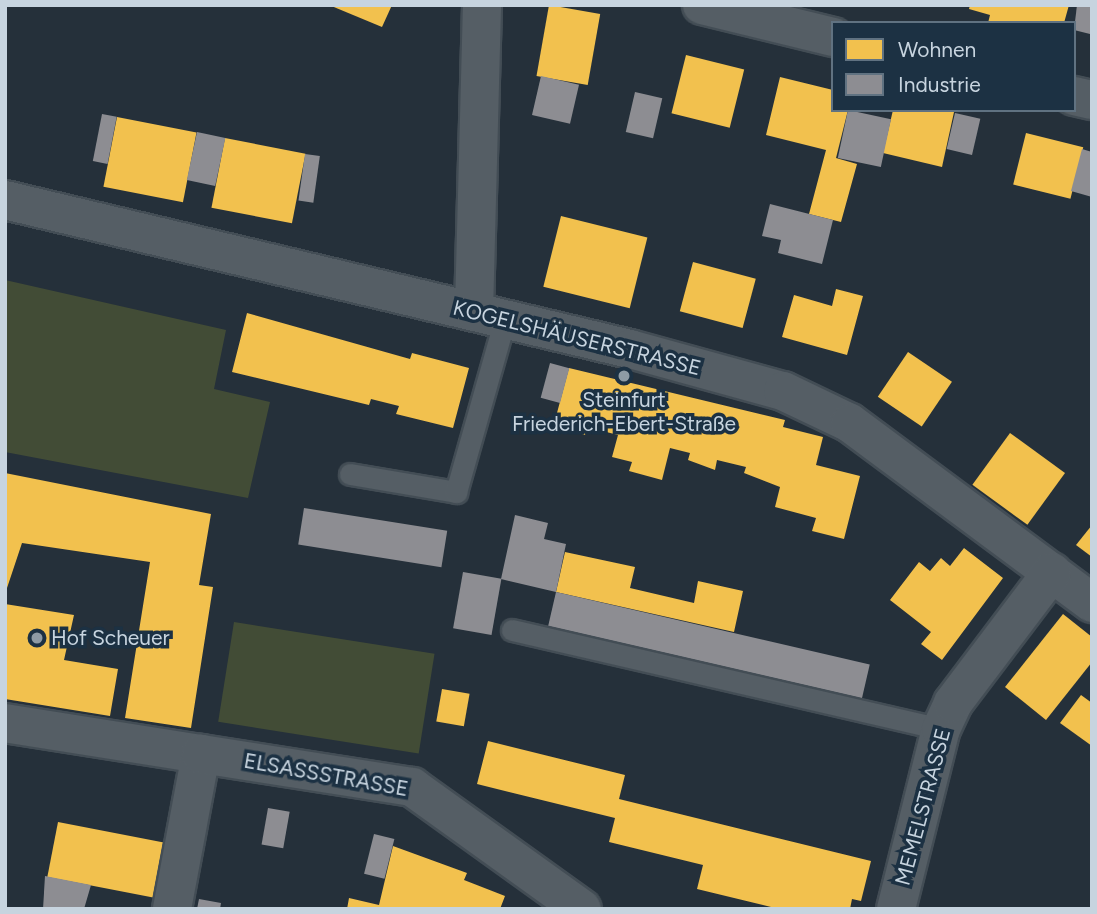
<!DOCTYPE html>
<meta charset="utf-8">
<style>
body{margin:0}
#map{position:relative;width:1097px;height:914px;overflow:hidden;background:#25303a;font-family:Figtree,sans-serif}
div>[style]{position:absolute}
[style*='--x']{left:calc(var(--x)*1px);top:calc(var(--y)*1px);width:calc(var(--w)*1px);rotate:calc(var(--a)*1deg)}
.green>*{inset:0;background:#424c36;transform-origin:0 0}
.homes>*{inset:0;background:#f2c14e;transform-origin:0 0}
.industry>*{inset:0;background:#8d8d92;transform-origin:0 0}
.roads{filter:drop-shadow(2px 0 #434d55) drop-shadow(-2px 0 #434d55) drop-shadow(0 2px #434d55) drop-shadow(0 -2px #434d55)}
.service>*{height:21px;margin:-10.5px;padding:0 10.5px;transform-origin:10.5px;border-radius:10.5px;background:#555e65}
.minor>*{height:38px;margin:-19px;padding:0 19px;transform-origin:19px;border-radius:19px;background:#555e65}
.dots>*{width:19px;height:19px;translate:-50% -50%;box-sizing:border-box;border:4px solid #1c3143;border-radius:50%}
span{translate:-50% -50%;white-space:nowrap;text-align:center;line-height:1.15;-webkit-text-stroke:7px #1c3143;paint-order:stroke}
.street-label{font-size:21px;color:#c7d4df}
.poi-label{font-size:21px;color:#c7d4df}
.left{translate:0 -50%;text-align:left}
.frame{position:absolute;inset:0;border:7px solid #c7d4df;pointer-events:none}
.legend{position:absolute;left:831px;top:21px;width:245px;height:91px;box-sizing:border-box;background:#1c3143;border:2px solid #607281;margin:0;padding:9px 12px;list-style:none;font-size:21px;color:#c7d4df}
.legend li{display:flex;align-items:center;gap:14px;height:35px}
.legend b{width:35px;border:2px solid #607281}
</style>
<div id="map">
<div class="green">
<div style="clip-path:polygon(5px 280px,226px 330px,214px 389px,270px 402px,248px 498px,5px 452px)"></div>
<div style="left:234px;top:622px;width:203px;height:101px;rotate:9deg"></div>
</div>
<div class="homes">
<div style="clip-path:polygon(329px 5px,392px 5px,382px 27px)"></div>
<div style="left:549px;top:5px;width:52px;height:72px;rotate:10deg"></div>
<div style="clip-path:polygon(970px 5px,1069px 5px,1064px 23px,988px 23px,990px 15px,969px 9px)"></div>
<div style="left:686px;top:55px;width:60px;height:60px;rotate:14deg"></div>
<div style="clip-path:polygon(780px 77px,833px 90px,833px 110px,848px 110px,836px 158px,857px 164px,841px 222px,809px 214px,826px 150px,766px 135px)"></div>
<div style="clip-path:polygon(893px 110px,954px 112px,942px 167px,883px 153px)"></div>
<div style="left:117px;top:117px;width:81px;height:71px;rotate:11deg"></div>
<div style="left:1026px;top:133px;width:59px;height:53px;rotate:14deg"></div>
<div style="left:225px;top:138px;width:82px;height:71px;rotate:11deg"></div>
<div style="left:561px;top:216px;width:89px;height:73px;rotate:14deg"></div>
<div style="left:693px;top:262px;width:65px;height:51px;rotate:15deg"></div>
<div style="clip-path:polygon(836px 289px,863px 296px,847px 355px,782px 337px,794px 295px,832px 306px)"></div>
<div style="clip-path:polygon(247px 313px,410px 359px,412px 353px,469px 368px,453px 428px,396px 414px,399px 406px,371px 399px,369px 405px,232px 372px)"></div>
<div style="left:908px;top:352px;width:53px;height:54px;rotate:34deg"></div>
<div style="clip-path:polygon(569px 368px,785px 420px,783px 427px,823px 437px,816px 465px,860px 476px,844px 539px,812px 531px,816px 518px,775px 507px,780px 487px,744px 473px,746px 467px,717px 460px,715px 470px,688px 460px,690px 453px,670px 448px,662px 480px,629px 471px,632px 462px,612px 457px,618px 435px,587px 427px,585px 435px,554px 424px)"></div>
<div style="left:1010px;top:433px;width:68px;height:64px;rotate:36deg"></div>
<div style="clip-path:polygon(5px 473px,211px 514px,199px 585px,213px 587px,191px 728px,125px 718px,150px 562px,22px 543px,5px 594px)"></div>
<div style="clip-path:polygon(1092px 525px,1092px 557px,1076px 545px)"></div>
<div style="clip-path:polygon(964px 548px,1003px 578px,942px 660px,921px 644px,931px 632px,890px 600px,919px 562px,930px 571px,941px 558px,950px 566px)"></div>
<div style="clip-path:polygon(565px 552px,635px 567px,630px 588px,694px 603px,698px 581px,743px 591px,734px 632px,556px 592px)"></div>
<div style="clip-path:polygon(5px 604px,74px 615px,64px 660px,118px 669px,110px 716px,5px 699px)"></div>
<div style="clip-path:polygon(1063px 614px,1092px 637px,1092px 662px,1046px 720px,1005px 687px)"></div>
<div style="left:442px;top:689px;width:28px;height:33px;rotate:10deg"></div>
<div style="clip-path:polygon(1081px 695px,1092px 703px,1092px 746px,1060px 723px)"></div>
<div style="clip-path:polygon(488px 741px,625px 775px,619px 799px,871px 861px,861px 901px,852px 899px,850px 909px,779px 909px,697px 889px,703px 865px,609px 842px,615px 818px,477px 784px)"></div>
<div style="left:58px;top:822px;width:113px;height:56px;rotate:11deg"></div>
<div style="clip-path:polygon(393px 846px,467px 873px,464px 880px,505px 896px,500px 909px,347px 909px,349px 898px,379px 905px)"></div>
</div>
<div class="industry">
<div style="clip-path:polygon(1077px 5px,1092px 5px,1090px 34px,1074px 30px)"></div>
<div style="left:541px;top:76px;width:39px;height:40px;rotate:13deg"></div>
<div style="left:635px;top:92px;width:28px;height:41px;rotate:13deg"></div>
<div style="left:848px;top:110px;width:44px;height:49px;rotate:12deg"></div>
<div style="left:955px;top:113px;width:26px;height:37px;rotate:13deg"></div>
<div style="left:102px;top:114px;width:15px;height:48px;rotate:11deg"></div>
<div style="left:197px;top:132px;width:29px;height:49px;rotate:12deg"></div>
<div style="clip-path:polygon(1082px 149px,1092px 152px,1092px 197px,1071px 191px)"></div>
<div style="left:305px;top:154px;width:15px;height:47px;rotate:8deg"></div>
<div style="clip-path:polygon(770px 204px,833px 220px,822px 264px,778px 253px,781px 240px,762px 236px)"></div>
<div style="left:550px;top:363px;width:20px;height:36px;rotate:15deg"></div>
<div style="left:304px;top:508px;width:145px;height:37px;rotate:9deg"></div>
<div style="clip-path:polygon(515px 515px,548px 523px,544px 539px,566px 544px,556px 592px,501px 579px)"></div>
<div style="left:463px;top:572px;width:39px;height:57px;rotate:10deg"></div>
<div style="left:556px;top:592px;width:322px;height:40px;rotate:13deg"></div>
<div style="left:268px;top:808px;width:22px;height:37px;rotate:10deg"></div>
<div style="left:374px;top:834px;width:21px;height:41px;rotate:14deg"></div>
<div style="clip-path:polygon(45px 876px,91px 885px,84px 909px,43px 909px)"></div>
<div style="clip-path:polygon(199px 899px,221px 903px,220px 909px,197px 909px)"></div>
</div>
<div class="roads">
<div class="service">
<div style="--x:350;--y:474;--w:108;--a:9.6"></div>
<div style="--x:456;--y:492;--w:180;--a:-74.2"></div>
<div style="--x:512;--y:630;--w:440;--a:13"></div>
</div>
<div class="minor">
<div style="--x:702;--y:5;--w:135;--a:13.7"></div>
<div style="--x:1074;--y:96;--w:18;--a:13"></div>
<div style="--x:5;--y:200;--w:643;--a:13.41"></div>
<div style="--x:630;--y:349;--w:159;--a:15.4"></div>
<div style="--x:783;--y:391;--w:74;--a:25.5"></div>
<div style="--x:850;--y:423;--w:302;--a:36.6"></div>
<div style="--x:474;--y:311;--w:306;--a:-88.5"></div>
<div style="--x:5;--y:723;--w:198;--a:9"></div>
<div style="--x:201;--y:754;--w:158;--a:100.6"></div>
<div style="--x:201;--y:754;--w:214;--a:8.9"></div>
<div style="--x:412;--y:787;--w:209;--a:35.7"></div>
<div style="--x:896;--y:909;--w:186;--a:-76"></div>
<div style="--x:941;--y:729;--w:29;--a:-65"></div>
<div style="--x:953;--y:703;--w:164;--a:-52.9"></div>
</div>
</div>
<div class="dots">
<div style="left:624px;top:376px;background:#8e9ba5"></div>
<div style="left:37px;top:638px;background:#8e9ba5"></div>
</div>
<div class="street-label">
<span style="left:577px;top:338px;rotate:14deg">KOGELSHÄUSERSTRASSE</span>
<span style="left:326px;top:775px;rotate:10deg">ELSASSSTRASSE</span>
<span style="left:923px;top:807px;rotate:-75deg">MEMELSTRASSE</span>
</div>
<div class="poi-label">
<span style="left:624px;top:412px">Steinfurt<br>Friederich-Ebert-Straße</span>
<span class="left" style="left:51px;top:638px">Hof Scheuer</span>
</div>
<div class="frame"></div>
<ul class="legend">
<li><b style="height:19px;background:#f2c14e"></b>Wohnen</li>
<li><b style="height:19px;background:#8d8d92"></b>Industrie</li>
</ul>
</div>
